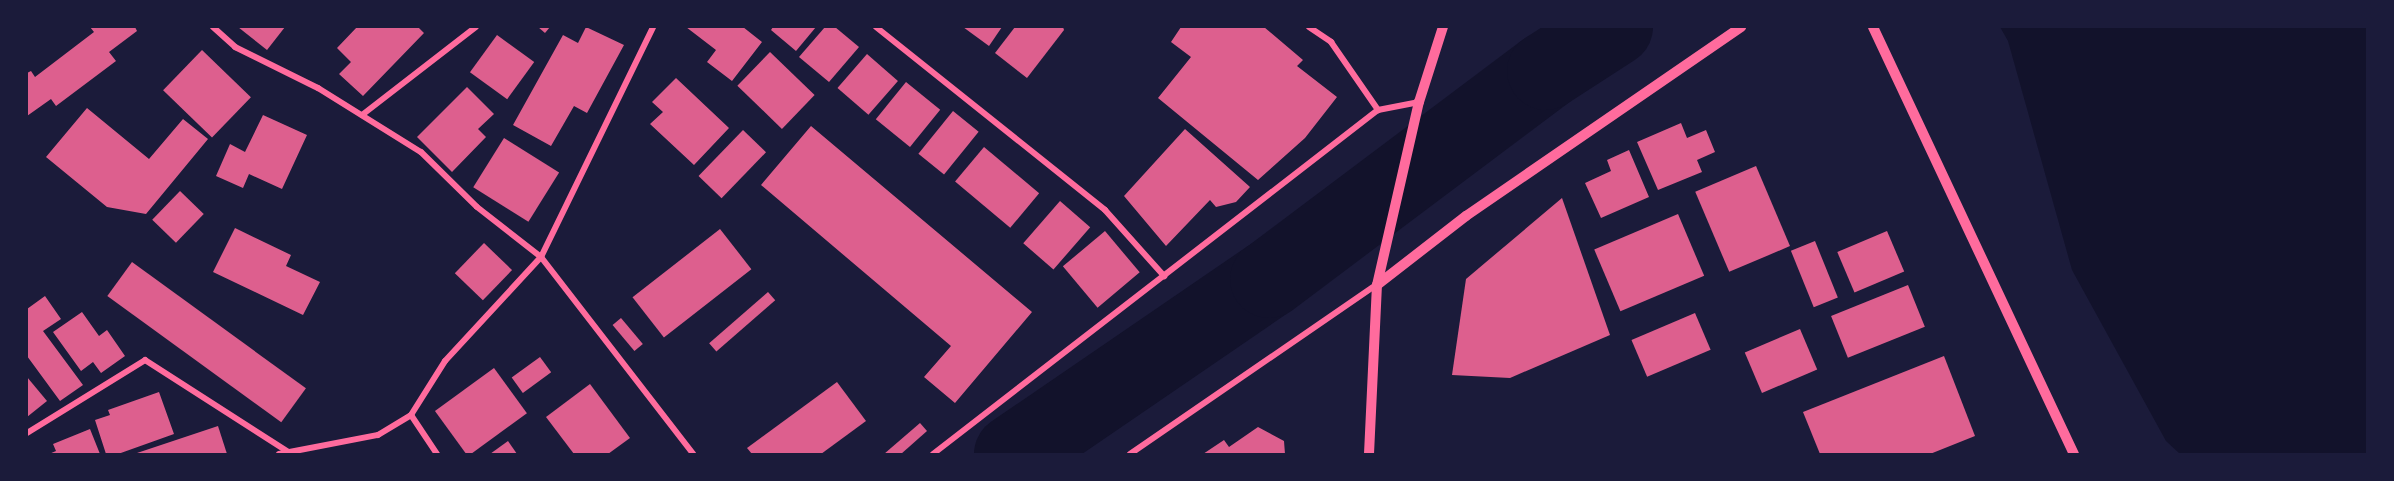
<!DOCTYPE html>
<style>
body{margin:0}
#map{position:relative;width:2394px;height:481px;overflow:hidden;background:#1b1b3a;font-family:"Asap Condensed",sans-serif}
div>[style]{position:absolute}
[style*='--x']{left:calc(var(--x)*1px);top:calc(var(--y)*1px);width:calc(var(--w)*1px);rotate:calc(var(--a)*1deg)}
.water>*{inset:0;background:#12122b}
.river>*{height:78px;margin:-39px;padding:0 39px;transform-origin:39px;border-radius:39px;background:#12122b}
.building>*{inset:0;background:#dd5f8e;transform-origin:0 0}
.minor>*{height:6px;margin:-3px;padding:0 3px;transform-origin:3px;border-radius:3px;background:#ff6b9d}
.tertiary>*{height:10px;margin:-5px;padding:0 5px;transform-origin:5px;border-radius:5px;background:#ff6b9d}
span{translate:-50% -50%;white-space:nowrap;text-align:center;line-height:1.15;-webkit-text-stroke:4.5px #1b1b3a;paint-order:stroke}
.frame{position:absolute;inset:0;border:28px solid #1b1b3a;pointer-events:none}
</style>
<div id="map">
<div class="water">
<div style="clip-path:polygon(2000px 27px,2367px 27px,2367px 454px,2180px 454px,2166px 441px,2072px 270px,2008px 41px)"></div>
</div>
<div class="river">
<div style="--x:1013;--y:454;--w:310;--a:-34.4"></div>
<div style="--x:1269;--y:279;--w:346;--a:-36.9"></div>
<div style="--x:1546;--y:71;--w:81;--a:-32.9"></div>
</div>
<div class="building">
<div style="clip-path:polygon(90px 27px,135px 27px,137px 31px,109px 52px,116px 61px,56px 106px,51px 99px,27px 116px,27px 73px,31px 71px,35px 77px,94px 32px)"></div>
<div style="clip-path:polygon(238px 27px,285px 27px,267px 50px)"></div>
<div style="clip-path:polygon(357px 27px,418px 27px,424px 33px,363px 96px,339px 74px,351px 62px,337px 48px)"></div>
<div style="clip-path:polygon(538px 27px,550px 27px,545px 33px)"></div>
<div style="clip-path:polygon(586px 27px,624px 45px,587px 113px,574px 106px,551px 146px,513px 125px,563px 35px,578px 43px)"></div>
<div style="clip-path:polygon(686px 27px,743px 27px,762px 42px,732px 81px,707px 62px,716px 50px)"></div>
<div style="clip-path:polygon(773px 27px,816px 27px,796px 51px,771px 30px)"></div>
<div style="clip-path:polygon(825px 27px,835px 27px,859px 47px,829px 82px,799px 57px)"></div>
<div style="clip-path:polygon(963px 27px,1002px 27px,989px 46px)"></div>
<div style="clip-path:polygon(1015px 27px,1063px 27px,1064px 30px,1027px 78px,995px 53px)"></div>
<div style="clip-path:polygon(1181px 27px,1264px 27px,1303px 60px,1297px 66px,1337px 97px,1305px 138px,1258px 180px,1158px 98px,1191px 57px,1171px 42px)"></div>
<div style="left:497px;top:35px;width:46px;height:46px;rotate:36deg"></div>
<div style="left:202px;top:50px;width:68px;height:56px;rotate:44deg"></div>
<div style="left:770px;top:52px;width:62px;height:47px;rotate:44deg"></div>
<div style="left:867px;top:54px;width:41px;height:45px;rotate:41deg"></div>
<div style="clip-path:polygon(676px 78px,729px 128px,694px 165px,650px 124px,663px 112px,652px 102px)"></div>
<div style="left:906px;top:82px;width:44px;height:48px;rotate:39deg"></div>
<div style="clip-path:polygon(467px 87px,494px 114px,478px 129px,486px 137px,452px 172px,417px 137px)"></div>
<div style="clip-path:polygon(87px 108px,149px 159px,183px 119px,208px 139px,146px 214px,107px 207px,46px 157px)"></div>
<div style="left:953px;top:111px;width:33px;height:55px;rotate:39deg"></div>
<div style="clip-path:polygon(263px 115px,307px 135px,282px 189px,249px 174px,243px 188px,216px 176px,230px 144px,245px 152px)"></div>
<div style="clip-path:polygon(1681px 123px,1687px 138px,1706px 130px,1715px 152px,1697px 160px,1702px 172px,1658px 190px,1637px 142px)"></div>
<div style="clip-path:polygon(811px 126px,1032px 312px,955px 403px,924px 377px,951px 346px,761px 185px)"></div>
<div style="clip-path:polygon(1185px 129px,1250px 187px,1236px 202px,1216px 207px,1210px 200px,1166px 246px,1124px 196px)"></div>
<div style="left:743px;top:130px;width:32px;height:64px;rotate:44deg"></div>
<div style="left:504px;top:138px;width:65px;height:58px;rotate:32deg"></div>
<div style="left:984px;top:147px;width:72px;height:45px;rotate:40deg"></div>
<div style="clip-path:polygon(1629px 150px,1649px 197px,1601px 218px,1585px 183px,1611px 171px,1607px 160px)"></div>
<div style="left:1756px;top:166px;width:87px;height:66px;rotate:67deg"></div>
<div style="left:180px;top:191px;width:33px;height:40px;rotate:44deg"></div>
<div style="clip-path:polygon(1562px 198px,1610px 335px,1510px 378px,1452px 375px,1466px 279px)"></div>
<div style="left:1060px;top:201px;width:40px;height:56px;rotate:41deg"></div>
<div style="left:1678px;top:214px;width:67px;height:91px;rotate:67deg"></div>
<div style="clip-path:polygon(235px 228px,291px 255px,286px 266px,320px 282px,303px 315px,213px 272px)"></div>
<div style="left:720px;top:229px;width:51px;height:111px;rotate:52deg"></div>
<div style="left:1105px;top:231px;width:54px;height:55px;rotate:50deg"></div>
<div style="left:1887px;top:231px;width:44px;height:54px;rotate:67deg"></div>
<div style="left:1815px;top:241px;width:61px;height:26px;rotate:68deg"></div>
<div style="left:484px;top:243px;width:39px;height:42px;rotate:44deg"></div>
<div style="left:132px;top:262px;width:215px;height:42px;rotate:36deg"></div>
<div style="left:1908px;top:285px;width:45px;height:83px;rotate:68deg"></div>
<div style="left:768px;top:292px;width:11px;height:78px;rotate:49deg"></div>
<div style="clip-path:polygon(45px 296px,61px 319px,43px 331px,83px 385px,60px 401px,27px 356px,27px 309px)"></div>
<div style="clip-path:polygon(82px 312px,99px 336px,107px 330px,125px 356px,101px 373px,93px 362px,81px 371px,53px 332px)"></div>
<div style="left:1695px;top:313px;width:40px;height:69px;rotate:67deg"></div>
<div style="left:621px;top:318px;width:34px;height:11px;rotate:50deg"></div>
<div style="left:1800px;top:329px;width:44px;height:60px;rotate:67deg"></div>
<div style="clip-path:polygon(1944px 356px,1975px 436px,1930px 454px,1820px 454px,1803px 412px)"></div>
<div style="left:540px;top:357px;width:19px;height:35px;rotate:54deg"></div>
<div style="left:494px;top:368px;width:56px;height:73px;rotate:54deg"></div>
<div style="clip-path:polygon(27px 377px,47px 401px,27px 417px)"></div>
<div style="clip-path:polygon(837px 382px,866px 421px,821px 454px,752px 454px,747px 448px)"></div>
<div style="clip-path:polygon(590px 384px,630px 438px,608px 454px,574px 454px,546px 417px)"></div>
<div style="clip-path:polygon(159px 392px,174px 434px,118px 454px,106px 454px,95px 420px,110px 415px,108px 410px)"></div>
<div style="clip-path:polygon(920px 423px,927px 431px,901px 454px,884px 454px)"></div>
<div style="clip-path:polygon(218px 426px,227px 454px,134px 454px)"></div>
<div style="clip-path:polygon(1258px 427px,1284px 441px,1285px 454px,1203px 454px,1224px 440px,1229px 447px)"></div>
<div style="clip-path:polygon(90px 429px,100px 454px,49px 454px,56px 451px,53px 444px)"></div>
<div style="clip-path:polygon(508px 441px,517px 454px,490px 454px)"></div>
</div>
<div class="minor">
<div style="--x:213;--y:27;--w:30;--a:42"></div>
<div style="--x:235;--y:47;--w:93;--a:26.3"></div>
<div style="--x:318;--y:88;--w:121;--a:31.9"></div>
<div style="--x:421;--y:152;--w:78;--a:44.5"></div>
<div style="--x:477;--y:207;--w:81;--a:38"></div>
<div style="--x:541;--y:257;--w:249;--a:52.3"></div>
<div style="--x:876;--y:27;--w:293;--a:38.6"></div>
<div style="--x:1105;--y:210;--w:89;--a:48.2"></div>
<div style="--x:1309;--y:27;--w:27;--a:34"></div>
<div style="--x:1331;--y:42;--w:83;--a:55.3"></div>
<div style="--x:362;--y:115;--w:144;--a:-37.7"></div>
<div style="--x:411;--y:415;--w:47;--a:56.3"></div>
<div style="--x:27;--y:433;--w:139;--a:-31.7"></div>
<div style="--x:145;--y:360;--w:169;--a:32.7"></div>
<div style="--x:279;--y:454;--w:101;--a:-10.9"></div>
<div style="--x:378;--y:435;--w:39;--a:-31"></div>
<div style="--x:411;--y:415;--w:64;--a:-57.8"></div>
<div style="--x:445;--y:361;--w:142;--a:-47.3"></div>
<div style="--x:541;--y:257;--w:256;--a:-64"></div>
<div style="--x:933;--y:454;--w:562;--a:-37.71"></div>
<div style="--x:1378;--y:110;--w:42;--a:-11"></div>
<div style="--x:1130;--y:454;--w:298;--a:-34.5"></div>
</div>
<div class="tertiary">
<div style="--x:1873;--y:27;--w:472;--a:64.8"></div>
<div style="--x:1377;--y:285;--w:113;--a:-37.8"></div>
<div style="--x:1466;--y:216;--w:334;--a:-34.5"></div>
<div style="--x:1369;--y:454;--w:169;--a:-87.3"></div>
<div style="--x:1377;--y:285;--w:188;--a:-77.1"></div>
<div style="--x:1419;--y:102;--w:79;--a:-72.3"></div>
</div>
<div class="frame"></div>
</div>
